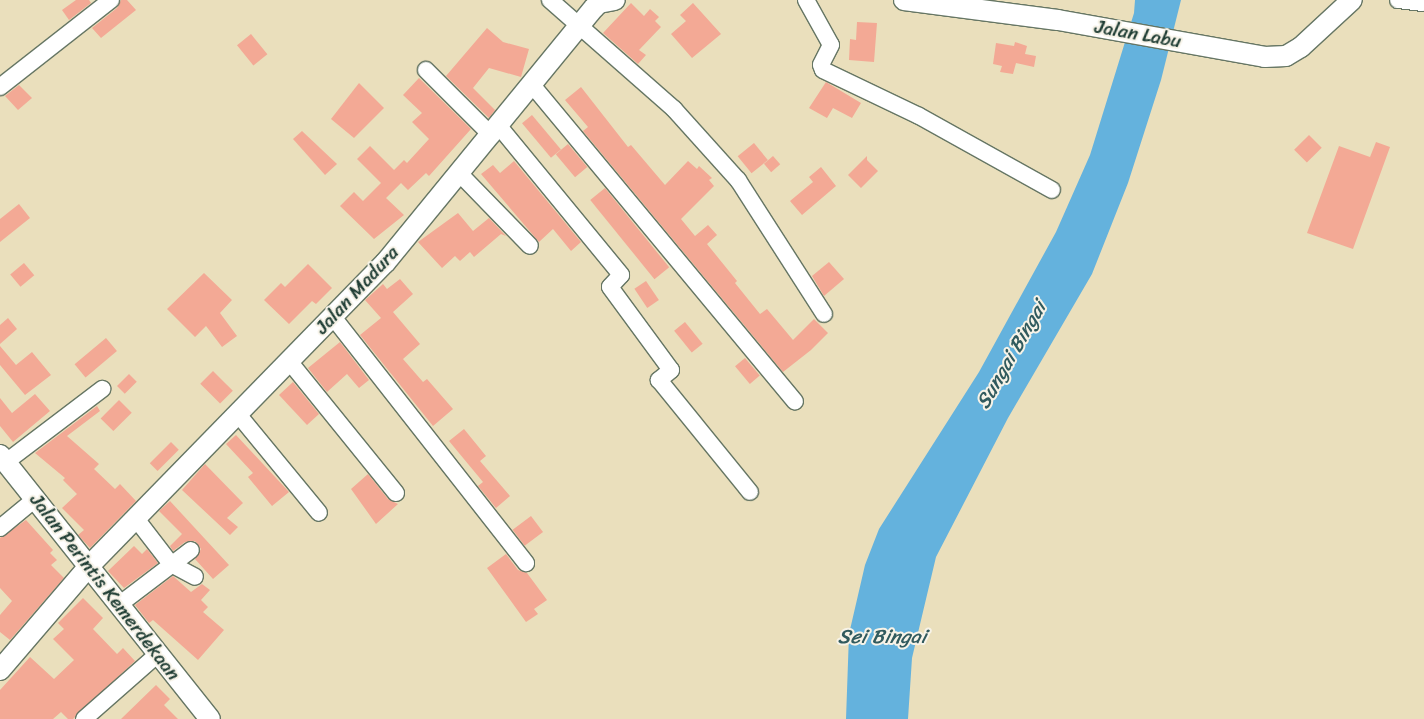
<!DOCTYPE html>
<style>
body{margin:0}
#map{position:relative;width:1424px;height:719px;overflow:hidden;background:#eadfbc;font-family:Sriracha,sans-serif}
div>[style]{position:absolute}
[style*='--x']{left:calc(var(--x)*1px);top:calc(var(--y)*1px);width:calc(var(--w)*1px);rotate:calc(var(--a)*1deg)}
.water>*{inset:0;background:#64b2dd}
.building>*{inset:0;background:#f3a995;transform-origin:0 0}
.roads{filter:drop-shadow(1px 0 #667664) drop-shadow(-1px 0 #667664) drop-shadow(0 1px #667664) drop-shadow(0 -1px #667664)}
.minor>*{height:16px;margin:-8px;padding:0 8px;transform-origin:8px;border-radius:8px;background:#fff}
.tertiary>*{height:20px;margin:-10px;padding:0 10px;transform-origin:10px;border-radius:10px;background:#fff}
span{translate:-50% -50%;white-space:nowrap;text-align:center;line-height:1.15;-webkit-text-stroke:4px #f7f3e8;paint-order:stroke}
.street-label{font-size:19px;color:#1f3d34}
.water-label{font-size:20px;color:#305a5e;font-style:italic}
</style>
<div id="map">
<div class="water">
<div style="clip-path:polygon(1135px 0,1181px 0,1161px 80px,1128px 183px,1092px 274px,1008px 418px,936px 557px,912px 658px,908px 719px,846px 719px,849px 634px,865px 565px,879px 529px,979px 372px,1056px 232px,1090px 155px,1134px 13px)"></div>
</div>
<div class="building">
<div style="clip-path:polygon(76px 0,89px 0,91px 3px,69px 20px,62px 10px)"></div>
<div style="clip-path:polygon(121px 0,127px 0,136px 10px,101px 38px,92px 28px,117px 8px)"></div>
<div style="clip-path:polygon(631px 3px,644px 16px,650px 9px,659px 17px,655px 21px,661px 27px,639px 50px,646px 55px,638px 64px,603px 33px)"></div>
<div style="clip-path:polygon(693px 3px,721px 34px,692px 58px,671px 34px,686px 21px,680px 15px)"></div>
<div style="clip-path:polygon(857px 22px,877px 23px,874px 62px,849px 60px,850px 39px,856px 40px)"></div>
<div style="clip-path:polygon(487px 28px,503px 42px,529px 49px,521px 77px,489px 68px,473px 88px,495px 110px,489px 118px,446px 76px)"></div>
<div style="left:251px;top:34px;width:26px;height:18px;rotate:51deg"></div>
<div style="clip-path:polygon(1015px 42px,1027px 46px,1025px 54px,1036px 56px,1034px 67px,1016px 63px,1013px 74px,1000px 72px,1002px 66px,993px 64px,996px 43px,1014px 46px)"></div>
<div style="clip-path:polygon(419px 78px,471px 129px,429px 176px,426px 173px,408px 190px,401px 183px,386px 198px,404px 215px,374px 239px,340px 206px,354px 192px,363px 201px,381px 183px,357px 159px,370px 146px,394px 170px,404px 160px,407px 163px,429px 139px,412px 122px,422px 113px,403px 95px)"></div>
<div style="clip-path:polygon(826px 82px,861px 103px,852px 118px,833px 108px,827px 118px,809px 108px)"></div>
<div style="clip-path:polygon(359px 83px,384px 108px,354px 138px,331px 119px)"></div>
<div style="clip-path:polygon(19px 85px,32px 98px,18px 110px,5px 96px)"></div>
<div style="clip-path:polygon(581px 87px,628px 147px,631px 145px,665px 185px,688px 161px,697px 169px,699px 166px,712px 178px,709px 180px,714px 186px,681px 219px,695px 236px,708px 225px,717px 235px,707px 244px,737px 281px,735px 283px,760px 314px,767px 309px,793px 340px,814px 319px,828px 333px,811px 350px,783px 372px,583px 131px,588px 127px,565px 100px)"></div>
<div style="left:532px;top:115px;width:45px;height:13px;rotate:50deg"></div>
<div style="clip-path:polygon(302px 131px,337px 164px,325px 175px,293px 139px)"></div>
<div style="left:1309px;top:135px;width:18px;height:21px;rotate:45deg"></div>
<div style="clip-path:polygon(1376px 142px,1390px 147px,1353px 249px,1307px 233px,1339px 146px,1370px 157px)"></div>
<div style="left:754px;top:143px;width:22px;height:21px;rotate:51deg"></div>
<div style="left:568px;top:144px;width:30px;height:16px;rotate:50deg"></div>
<div style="left:773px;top:156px;width:11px;height:12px;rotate:49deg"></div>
<div style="clip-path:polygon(867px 156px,867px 160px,878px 171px,861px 188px,848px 175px)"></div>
<div style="clip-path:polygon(514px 161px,581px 242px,571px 251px,553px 229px,539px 242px,481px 174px,493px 165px,500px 173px)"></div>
<div style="clip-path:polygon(821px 167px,836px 186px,802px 215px,790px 201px,813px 182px,809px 177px)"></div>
<div style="left:605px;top:188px;width:102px;height:19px;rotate:51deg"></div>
<div style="clip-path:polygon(19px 204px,30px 218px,0 242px,0 219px)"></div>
<div style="clip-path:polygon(458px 213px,473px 231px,489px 218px,506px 236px,501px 234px,474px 257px,470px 252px,460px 261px,455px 256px,442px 268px,418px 242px)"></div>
<div style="clip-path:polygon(829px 262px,844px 279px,824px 296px,812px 276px)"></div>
<div style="left:24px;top:263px;width:16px;height:18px;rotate:50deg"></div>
<div style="clip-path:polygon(308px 264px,332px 288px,316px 304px,312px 301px,289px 324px,264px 300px,281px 283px,285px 287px)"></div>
<div style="clip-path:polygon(204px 273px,232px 300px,220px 313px,237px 336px,222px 347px,206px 326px,195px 337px,167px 309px)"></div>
<div style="clip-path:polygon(400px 279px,413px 294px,393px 312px,420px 344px,403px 359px,423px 382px,427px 379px,453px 409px,433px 426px,360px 335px,381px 318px,365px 300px,383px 284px,387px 289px)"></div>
<div style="left:646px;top:281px;width:23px;height:14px;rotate:56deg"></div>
<div style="clip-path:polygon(8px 318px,17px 329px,0 344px,0 325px)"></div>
<div style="left:685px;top:322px;width:28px;height:14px;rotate:51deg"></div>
<div style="left:106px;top:338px;width:17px;height:41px;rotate:50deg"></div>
<div style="clip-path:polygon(340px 342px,369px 380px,359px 388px,347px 374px,327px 392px,308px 368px)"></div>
<div style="clip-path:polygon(0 346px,16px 365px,32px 352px,51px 375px,25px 395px,0 365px)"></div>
<div style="left:745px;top:358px;width:23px;height:13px;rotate:50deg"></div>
<div style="left:213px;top:371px;width:28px;height:18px;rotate:45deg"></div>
<div style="left:129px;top:374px;width:11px;height:17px;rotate:45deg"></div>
<div style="clip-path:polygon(293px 382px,319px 414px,307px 425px,279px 395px)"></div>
<div style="clip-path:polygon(35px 394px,50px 411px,13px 442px,0 426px,0 398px,12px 413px)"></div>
<div style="left:119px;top:400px;width:18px;height:26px;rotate:45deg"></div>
<div style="clip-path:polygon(97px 406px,100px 411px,67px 436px,99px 464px,94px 469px,115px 489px,120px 484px,136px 501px,90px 548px,78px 535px,84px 530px,62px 508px,77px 494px,63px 480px,65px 478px,35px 453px)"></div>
<div style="clip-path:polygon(464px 429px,486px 456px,480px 461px,510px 496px,496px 508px,478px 486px,483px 482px,449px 441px)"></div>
<div style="clip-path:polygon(236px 435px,289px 492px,272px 506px,248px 477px,253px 473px,226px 444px)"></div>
<div style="left:171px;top:442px;width:11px;height:30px;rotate:45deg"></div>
<div style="clip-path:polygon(205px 464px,243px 503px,227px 518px,238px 527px,230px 535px,182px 490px)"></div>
<div style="clip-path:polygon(368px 474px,388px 499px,398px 504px,376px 524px,351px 489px)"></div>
<div style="clip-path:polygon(170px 501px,229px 565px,213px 579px,195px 559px,201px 549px,195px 541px,185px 542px,173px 551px,170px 546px,182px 534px,159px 511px)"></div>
<div style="left:531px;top:516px;width:20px;height:23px;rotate:53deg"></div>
<div style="clip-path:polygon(26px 520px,53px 550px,50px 553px,57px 560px,51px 565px,64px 578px,10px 640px,0 632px,0 615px,12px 601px,0 588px,0 538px)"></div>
<div style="clip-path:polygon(134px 546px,142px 554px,147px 549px,158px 563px,124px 588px,108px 571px)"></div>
<div style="clip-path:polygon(506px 554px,518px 570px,527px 573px,547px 600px,534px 609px,538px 614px,526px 622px,487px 568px)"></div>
<div style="clip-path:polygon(173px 576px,191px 592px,202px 584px,210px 590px,201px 600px,208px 607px,203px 612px,224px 630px,198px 660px,153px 620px,149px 623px,135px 605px)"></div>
<div style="clip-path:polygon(83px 598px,103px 618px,93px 629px,117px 654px,123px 648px,135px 661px,73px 719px,68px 719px,61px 712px,53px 719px,0 719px,0 690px,30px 657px,54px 679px,74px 660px,53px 639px,64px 629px,58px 623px)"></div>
<div style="clip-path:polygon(156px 685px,170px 699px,164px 705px,178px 719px,121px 719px)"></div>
</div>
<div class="roads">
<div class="minor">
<div style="--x:550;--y:0;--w:165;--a:41.3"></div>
<div style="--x:674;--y:109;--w:96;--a:48"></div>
<div style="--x:738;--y:180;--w:159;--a:57.3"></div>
<div style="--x:806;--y:0;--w:51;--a:60.9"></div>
<div style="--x:831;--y:45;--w:22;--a:117"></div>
<div style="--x:821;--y:65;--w:5;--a:68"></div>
<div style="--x:823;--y:70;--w:106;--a:25.6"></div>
<div style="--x:919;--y:116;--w:152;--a:29.1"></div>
<div style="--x:1398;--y:0;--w:26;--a:7"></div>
<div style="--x:426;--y:70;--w:93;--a:45"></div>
<div style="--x:533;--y:86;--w:410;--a:50.3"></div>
<div style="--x:0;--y:87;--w:141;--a:-38.1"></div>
<div style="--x:498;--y:125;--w:194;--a:50.6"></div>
<div style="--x:621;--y:275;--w:16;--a:133"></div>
<div style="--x:610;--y:287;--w:103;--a:53.7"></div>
<div style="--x:671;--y:370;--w:16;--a:140"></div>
<div style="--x:659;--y:380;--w:144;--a:50.9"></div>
<div style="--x:460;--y:174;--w:100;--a:45.8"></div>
<div style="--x:333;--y:317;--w:313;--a:51.9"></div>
<div style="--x:289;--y:361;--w:170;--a:51"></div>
<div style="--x:237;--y:413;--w:129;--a:50.6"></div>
<div style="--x:6;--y:462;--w:121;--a:-37.2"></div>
<div style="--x:137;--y:520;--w:56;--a:52.3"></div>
<div style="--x:171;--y:564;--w:27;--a:28"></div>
<div style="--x:0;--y:528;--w:45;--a:-39.6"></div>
<div style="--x:120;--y:604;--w:89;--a:-37.3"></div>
<div style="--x:84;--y:719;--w:98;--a:-41.3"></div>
</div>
<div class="tertiary">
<div style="--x:904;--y:0;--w:155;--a:7.4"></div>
<div style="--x:1058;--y:20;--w:210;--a:10.1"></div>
<div style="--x:1265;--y:57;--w:21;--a:-3"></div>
<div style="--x:1286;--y:56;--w:17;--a:-31"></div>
<div style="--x:1301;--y:47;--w:69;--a:-42.7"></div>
<div style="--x:0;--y:455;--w:337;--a:51.5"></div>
<div style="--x:0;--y:670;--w:137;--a:-49.4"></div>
<div style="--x:89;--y:566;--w:424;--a:-45.7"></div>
<div style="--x:385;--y:263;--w:330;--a:-50.7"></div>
<div style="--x:594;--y:8;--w:7;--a:-45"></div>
<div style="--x:599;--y:3;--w:16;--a:-11"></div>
</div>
</div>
<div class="street-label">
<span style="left:1138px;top:34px;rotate:10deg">Jalan Labu</span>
<span style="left:357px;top:290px;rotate:-47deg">Jalan Madura</span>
<span style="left:105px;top:587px;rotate:52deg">Jalan Perintis Kemerdekaan</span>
</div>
<div class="water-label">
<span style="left:1011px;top:355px;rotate:-60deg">Sungai Bingai</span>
<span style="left:882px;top:636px">Sei Bingai</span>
</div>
</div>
